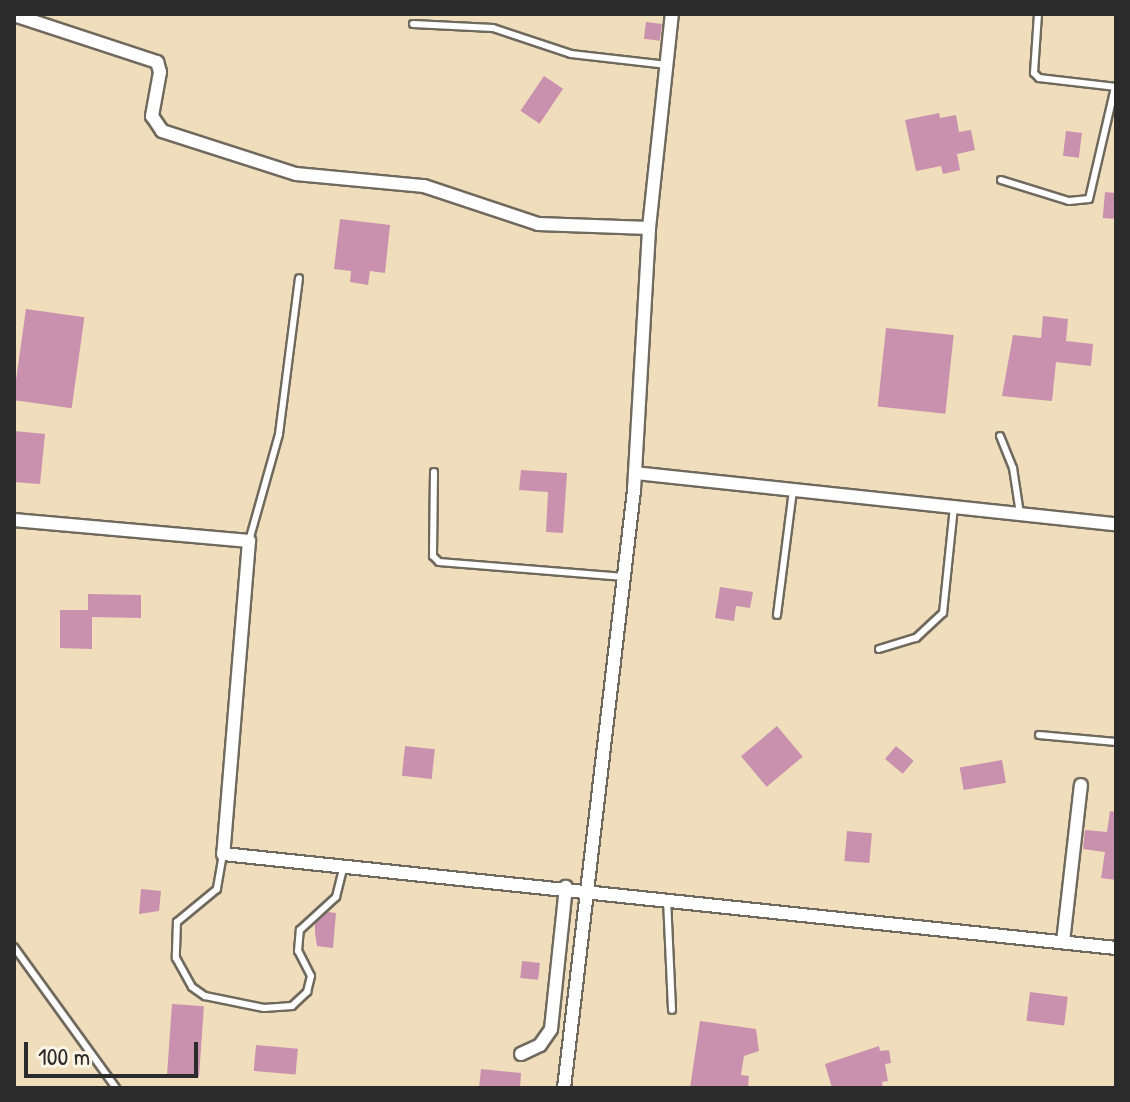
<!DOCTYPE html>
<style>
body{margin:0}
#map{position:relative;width:1130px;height:1102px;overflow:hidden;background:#efddbb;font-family:"Patrick Hand",sans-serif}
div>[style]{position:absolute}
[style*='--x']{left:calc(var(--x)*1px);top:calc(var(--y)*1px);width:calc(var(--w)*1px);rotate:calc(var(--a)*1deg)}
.building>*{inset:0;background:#c991ad;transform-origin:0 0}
.roads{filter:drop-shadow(2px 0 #70695d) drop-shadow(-2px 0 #70695d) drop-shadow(0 2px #70695d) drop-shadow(0 -2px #70695d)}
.lane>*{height:6px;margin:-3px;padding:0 3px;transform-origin:3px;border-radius:3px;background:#fff}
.street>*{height:12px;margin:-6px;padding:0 6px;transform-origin:6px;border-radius:6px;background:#fff}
span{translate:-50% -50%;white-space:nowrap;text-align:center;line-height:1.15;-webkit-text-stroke:6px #fcf5e5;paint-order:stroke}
.frame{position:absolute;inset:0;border:16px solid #2b2b2b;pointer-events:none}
.scale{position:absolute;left:24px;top:1042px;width:174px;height:36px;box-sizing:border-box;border:4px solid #2b2b2b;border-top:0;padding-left:10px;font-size:24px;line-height:28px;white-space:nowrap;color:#2b2b2b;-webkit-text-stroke:6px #fcf5e5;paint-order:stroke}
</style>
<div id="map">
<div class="building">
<div style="left:646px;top:22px;width:16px;height:17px;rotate:7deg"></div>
<div style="left:544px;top:76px;width:23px;height:42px;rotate:34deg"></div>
<div style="clip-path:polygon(939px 113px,940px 118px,956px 115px,959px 132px,971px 130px,975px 150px,957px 154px,960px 170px,943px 174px,941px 166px,916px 171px,905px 120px)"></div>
<div style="left:1066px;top:131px;width:16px;height:25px;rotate:7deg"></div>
<div style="left:1105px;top:192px;width:11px;height:26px;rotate:5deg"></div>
<div style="clip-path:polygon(340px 219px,390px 225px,385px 273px,370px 271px,368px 285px,350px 282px,351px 271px,334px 269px)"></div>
<div style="left:26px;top:309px;width:59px;height:92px;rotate:8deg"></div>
<div style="clip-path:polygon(1043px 316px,1068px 319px,1066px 341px,1093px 344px,1091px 366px,1056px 362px,1052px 401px,1002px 396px,1013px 335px,1041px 338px)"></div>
<div style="left:886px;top:328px;width:68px;height:79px;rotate:6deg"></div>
<div style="clip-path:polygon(14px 431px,45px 434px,40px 484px,14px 482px)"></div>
<div style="clip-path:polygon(521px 470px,567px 473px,563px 533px,546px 532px,548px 492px,519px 490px)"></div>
<div style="clip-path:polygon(720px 587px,753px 592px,750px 608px,736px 606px,734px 621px,715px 618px)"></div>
<div style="clip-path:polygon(88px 594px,141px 595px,141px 618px,92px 617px,92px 649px,60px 648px,60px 610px,88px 610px)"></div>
<div style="left:777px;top:726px;width:40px;height:47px;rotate:50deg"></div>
<div style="left:405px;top:746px;width:30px;height:30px;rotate:6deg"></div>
<div style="left:896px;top:746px;width:23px;height:17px;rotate:40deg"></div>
<div style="left:1002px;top:760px;width:23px;height:43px;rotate:80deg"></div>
<div style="clip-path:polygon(1110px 811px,1116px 812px,1116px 880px,1101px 878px,1105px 852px,1083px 849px,1085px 830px,1107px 832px)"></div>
<div style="left:847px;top:831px;width:25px;height:30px;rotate:5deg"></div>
<div style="clip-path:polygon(141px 889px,161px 891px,159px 911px,139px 914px)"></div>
<div style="clip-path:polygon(328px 912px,336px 913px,333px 948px,317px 946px,315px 933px,315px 924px)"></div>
<div style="left:522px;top:961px;width:18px;height:17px;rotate:6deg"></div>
<div style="left:1030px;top:992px;width:38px;height:29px;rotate:7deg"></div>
<div style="left:172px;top:1004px;width:32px;height:71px;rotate:4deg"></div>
<div style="clip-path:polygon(700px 1021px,756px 1029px,759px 1051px,744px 1056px,741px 1075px,749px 1076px,748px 1088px,690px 1088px)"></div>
<div style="left:256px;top:1045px;width:42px;height:26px;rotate:5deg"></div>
<div style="clip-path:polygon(879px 1046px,880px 1051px,889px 1050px,891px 1063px,885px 1064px,888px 1081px,882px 1082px,883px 1088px,832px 1088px,825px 1064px)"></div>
<div style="clip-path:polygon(481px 1069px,521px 1073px,520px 1088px,479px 1088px)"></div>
</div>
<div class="roads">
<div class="lane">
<div style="--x:1038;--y:14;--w:59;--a:93.9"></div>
<div style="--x:1034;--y:73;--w:7;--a:45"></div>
<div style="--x:1039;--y:78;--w:78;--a:6.7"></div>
<div style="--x:413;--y:24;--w:80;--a:2.9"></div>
<div style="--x:493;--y:28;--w:82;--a:18.4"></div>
<div style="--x:571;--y:54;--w:97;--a:6.5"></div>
<div style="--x:1001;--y:180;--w:71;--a:17.2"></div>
<div style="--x:1069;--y:201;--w:20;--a:-6"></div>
<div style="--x:1089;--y:199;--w:115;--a:-76.9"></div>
<div style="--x:1000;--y:436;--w:35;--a:68"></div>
<div style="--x:1013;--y:468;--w:47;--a:81.3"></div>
<div style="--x:434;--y:472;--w:84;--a:90.7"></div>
<div style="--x:433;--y:556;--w:8;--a:45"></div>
<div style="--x:439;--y:562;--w:186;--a:4.6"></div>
<div style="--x:249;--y:541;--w:111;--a:-74.3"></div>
<div style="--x:279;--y:434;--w:157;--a:-82.7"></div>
<div style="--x:777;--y:615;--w:126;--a:-82.7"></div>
<div style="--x:879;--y:649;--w:39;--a:-17"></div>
<div style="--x:916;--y:638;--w:37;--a:-43"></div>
<div style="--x:943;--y:613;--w:107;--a:-84.1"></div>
<div style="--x:1039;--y:735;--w:77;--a:5.2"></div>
<div style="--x:223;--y:854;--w:36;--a:100"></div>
<div style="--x:217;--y:889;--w:52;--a:140.5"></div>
<div style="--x:177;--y:922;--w:36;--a:92"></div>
<div style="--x:176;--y:958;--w:33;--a:61"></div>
<div style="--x:192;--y:987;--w:16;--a:35"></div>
<div style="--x:205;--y:996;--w:60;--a:11.5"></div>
<div style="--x:264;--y:1008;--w:28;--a:-4"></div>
<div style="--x:292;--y:1006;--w:21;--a:-43"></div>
<div style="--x:307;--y:992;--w:16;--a:-76"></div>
<div style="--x:311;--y:976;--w:28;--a:-117"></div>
<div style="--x:298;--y:951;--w:21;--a:-85"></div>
<div style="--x:300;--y:930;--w:49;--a:-42.5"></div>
<div style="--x:336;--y:897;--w:32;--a:-76"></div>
<div style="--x:667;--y:899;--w:111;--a:87.4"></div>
<div style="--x:14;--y:947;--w:174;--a:54.1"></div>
</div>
<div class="street">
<div style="--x:14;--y:15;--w:151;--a:18.2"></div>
<div style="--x:157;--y:62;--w:10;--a:73"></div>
<div style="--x:160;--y:72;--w:45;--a:100.3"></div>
<div style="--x:152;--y:116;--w:18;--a:56"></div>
<div style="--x:162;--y:131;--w:141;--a:17.8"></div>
<div style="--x:296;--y:174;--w:129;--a:5.4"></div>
<div style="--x:424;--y:186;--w:120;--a:18.4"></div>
<div style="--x:538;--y:224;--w:111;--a:2.1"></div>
<div style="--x:635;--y:473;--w:484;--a:6.1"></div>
<div style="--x:14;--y:520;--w:236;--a:5.1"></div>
<div style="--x:249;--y:541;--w:314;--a:94.7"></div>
<div style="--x:223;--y:854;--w:898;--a:6.01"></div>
<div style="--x:1063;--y:942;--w:158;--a:-83.5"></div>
<div style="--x:521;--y:1054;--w:21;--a:-25"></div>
<div style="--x:540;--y:1045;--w:19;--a:-55"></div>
<div style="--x:551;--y:1029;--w:143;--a:-84"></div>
<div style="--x:564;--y:1088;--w:602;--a:-83.32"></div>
<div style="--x:634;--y:490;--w:262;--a:-86.7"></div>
<div style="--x:649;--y:228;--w:215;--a:-83.9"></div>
</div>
</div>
<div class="frame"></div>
<div class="scale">100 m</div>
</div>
